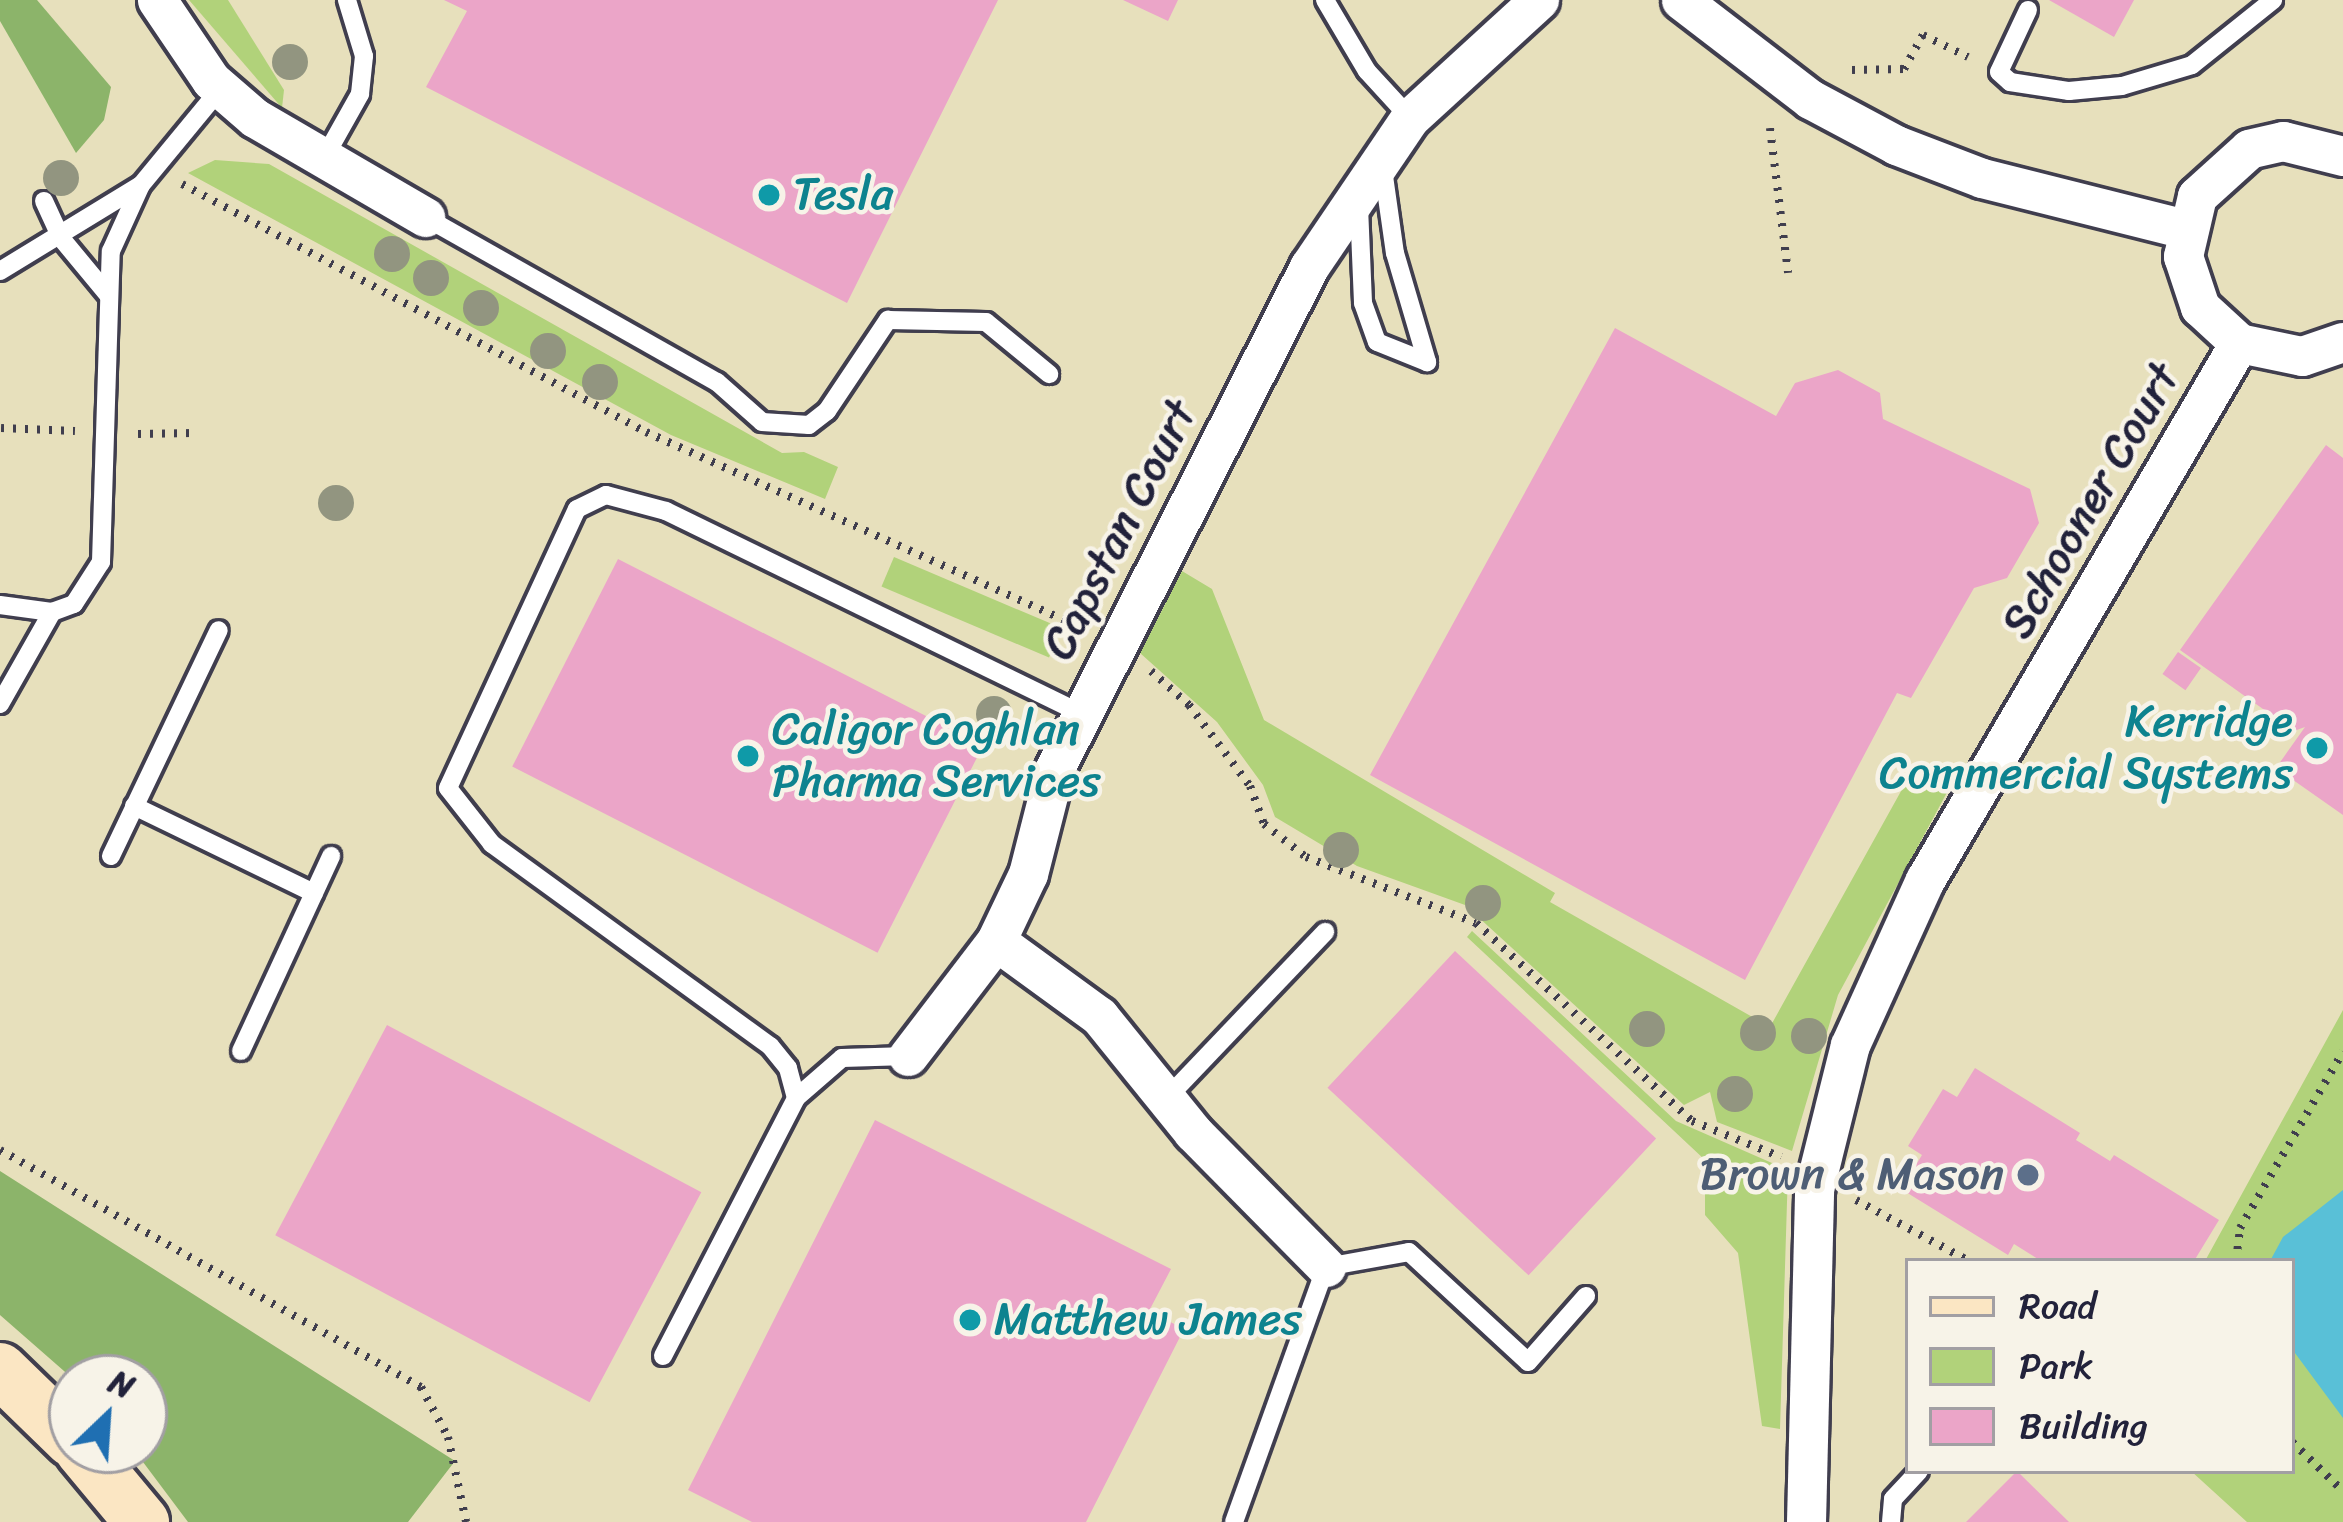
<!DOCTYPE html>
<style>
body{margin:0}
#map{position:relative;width:2343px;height:1522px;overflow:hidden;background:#e7e0bc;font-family:Sriracha,sans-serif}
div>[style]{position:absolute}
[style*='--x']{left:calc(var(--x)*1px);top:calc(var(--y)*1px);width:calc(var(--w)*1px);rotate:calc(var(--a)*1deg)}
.green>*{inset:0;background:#b1d27a;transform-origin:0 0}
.forest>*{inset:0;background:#8cb46a}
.water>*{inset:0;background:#59c0d7}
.building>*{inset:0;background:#eba5c8;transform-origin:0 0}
.path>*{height:8px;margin-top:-4px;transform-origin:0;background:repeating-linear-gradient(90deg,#403e4e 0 3px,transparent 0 12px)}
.roads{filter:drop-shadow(3px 0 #403e4e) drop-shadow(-3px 0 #403e4e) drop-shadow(0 3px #403e4e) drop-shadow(0 -3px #403e4e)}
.service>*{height:18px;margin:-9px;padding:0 9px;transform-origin:9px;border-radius:9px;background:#fff}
.minor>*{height:39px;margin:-19.5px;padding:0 19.5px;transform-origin:19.5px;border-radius:19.5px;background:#fff}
.secondary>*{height:54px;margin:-27px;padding:0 27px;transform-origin:27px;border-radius:27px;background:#fbe6c3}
.trees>*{width:36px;height:36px;margin:-18px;border-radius:50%;background:#929580}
.dots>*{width:33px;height:33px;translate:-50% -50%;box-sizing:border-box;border:6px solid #f7f3e8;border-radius:50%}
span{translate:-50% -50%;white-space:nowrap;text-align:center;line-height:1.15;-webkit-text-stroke:9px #f7f3e8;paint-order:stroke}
.culture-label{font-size:45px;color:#0d838f}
.left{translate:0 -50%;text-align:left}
.right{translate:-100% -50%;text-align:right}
.street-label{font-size:45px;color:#22223b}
.service-label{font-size:45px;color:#4e5e75}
.legend{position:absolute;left:1905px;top:1258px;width:390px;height:216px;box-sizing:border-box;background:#f7f3e8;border:3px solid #a29fa3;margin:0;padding:15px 21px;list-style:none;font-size:36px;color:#22223b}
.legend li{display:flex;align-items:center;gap:24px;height:60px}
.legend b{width:60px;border:3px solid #a29fa3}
.north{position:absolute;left:48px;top:1354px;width:120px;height:120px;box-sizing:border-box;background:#f7f3e8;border:3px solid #a29fa3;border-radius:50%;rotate:25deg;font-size:33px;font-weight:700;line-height:48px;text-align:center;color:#22223b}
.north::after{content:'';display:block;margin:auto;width:42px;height:54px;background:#1f6fb2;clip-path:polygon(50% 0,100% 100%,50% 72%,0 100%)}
</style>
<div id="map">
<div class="green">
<div style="clip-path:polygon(189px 0,228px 0,284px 90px,282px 108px)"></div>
<div style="clip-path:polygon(215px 160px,269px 164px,782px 453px,804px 452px,838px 467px,825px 499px,671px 435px,188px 173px)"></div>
<div style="left:894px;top:557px;width:182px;height:32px;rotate:23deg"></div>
<div style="clip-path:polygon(1182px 571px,1212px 589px,1264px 720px,1555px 893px,1550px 902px,1770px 1027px,1915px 766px,1951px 785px,1838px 995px,1792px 1151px,1717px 1122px,1710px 1092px,1684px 1105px,1465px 905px,1357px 866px,1275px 817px,1263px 785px,1217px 722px,1140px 653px)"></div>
<div style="clip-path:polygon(1472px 931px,1676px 1121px,1788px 1170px,1780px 1429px,1762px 1426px,1738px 1253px,1705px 1215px,1705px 1160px,1467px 937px)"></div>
<div style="clip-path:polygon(2343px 1010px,2343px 1522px,2247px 1522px,2191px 1471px,2292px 1471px,2292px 1261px,2205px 1261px)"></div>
</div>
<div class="forest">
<div style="clip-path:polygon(0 0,37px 0,111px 87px,104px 120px,76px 153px,0 21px)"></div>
<div style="clip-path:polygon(0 1171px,58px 1208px,455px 1461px,408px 1522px,188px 1522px,134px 1450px,144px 1450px,144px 1378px,72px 1378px,0 1315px)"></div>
</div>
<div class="water">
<div style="clip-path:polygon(2343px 1190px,2343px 1418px,2292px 1349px,2292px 1261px,2270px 1261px,2283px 1237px)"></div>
</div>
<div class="building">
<div style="clip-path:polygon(444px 0,998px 0,847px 303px,426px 87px,467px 11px)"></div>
<div style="clip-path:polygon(1123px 0,1178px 0,1168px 21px)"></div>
<div style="clip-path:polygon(2049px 0,2134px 0,2114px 37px)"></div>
<div style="clip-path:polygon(1615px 328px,1776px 416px,1795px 383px,1838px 370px,1880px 393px,1883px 419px,2030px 489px,2039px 523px,2007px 578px,1974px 588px,1911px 698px,1897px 693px,1745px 980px,1370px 775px)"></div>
<div style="clip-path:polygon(2326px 445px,2343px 458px,2343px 815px,2276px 768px,2305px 727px,2294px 731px,2180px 650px)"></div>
<div style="left:618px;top:559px;width:410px;height:233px;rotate:27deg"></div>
<div style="left:2178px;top:652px;width:28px;height:27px;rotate:35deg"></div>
<div style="left:1455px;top:951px;width:275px;height:187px;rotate:43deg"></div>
<div style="left:387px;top:1025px;width:356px;height:238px;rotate:28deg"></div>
<div style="clip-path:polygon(1975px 1068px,2080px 1133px,2076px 1140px,2110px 1161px,2114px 1155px,2219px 1220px,2194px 1261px,2041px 1261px,2014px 1244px,2008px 1255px,1901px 1189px,1922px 1155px,1908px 1146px,1943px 1089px,1957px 1097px)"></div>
<div style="clip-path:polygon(875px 1120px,1171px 1269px,1149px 1311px,1184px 1329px,1086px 1522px,752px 1522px,688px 1490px)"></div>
<div style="clip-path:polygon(2017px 1471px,2069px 1522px,1966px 1522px)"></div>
</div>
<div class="path">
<div style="--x:1852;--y:70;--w:52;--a:-1.1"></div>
<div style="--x:1904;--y:69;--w:39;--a:-61"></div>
<div style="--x:1923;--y:35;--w:50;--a:26.1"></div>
<div style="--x:1770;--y:128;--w:146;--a:82.9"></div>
<div style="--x:182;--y:184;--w:526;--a:28.12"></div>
<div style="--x:646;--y:432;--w:478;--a:24.2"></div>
<div style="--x:1;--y:428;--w:74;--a:2.3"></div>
<div style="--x:138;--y:434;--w:55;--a:-1"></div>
<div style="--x:1151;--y:671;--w:51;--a:41.8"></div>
<div style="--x:1189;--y:705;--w:101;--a:53"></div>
<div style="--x:1250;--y:786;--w:40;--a:69.8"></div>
<div style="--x:1264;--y:824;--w:53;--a:38.2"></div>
<div style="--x:1306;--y:857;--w:182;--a:21.2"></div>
<div style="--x:1476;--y:923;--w:293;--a:42.5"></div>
<div style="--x:1692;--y:1121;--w:96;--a:22"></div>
<div style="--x:0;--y:1150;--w:483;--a:29.4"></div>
<div style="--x:421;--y:1387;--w:57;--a:61.6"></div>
<div style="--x:448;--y:1437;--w:87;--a:78"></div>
<div style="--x:1856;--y:1200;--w:128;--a:28.4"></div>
<div style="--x:2236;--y:1261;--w:33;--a:-83"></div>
<div style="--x:2240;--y:1228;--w:204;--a:-59.7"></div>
<div style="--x:2292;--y:1442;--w:71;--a:43.9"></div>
</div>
<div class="roads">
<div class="service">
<div style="--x:1325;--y:0;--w:82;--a:59.4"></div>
<div style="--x:1367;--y:71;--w:64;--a:47.5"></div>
<div style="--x:2028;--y:10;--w:68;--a:115.1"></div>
<div style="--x:1999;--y:72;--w:15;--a:42"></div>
<div style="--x:2010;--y:82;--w:60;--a:8.7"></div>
<div style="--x:2069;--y:91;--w:53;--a:-5.4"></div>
<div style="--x:2122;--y:86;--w:73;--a:-16.7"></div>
<div style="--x:2192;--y:65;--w:104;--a:-38.7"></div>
<div style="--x:323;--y:160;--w:76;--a:-60.7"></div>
<div style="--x:360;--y:94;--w:38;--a:-84"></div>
<div style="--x:364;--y:56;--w:59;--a:-106.9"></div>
<div style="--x:1383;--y:169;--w:85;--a:81.9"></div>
<div style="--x:1395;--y:253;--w:114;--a:73.6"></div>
<div style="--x:44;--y:201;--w:41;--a:65.3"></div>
<div style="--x:61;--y:238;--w:75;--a:50.4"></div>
<div style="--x:1359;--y:207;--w:96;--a:87.6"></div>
<div style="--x:1363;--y:303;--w:41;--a:70.3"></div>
<div style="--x:1377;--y:342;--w:54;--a:21.8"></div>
<div style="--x:425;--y:217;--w:335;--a:29.5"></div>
<div style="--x:717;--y:382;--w:60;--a:41.6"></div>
<div style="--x:762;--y:422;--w:47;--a:3.7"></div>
<div style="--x:809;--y:425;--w:23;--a:-38"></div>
<div style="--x:827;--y:411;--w:110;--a:-56.2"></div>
<div style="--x:888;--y:320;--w:98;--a:1.2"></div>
<div style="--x:986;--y:322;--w:82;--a:39.5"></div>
<div style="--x:0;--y:271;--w:165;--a:-31.4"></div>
<div style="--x:0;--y:605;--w:52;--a:7.7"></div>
<div style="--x:52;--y:612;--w:23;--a:-20"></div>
<div style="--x:74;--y:604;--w:50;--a:-57.3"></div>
<div style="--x:101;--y:562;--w:311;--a:-88.2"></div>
<div style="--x:111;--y:251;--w:72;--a:-65.6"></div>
<div style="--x:141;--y:185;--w:126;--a:-50.5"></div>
<div style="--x:0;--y:704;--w:106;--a:-60.5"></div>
<div style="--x:134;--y:806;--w:200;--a:25.8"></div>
<div style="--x:111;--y:856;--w:250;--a:-64.5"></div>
<div style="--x:241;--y:1051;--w:215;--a:-65.2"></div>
<div style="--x:796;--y:1098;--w:61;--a:-41"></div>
<div style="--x:842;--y:1058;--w:66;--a:-1.7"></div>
<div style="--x:1166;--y:1099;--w:231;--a:-46.4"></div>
<div style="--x:663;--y:1356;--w:290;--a:-62.7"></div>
<div style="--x:796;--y:1098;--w:31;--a:-105"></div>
<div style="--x:788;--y:1068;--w:28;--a:-129"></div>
<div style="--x:770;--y:1046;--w:344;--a:-144"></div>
<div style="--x:492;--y:844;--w:71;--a:-128.2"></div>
<div style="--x:448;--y:788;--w:307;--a:-65.2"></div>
<div style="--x:577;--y:509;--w:32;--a:-26"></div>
<div style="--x:606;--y:495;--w:62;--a:14.9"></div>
<div style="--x:666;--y:511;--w:461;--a:26"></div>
<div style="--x:1234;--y:1522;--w:271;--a:-70.2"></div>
<div style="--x:1326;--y:1267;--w:84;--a:-10.2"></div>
<div style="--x:1409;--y:1252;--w:162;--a:42.7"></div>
<div style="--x:1528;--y:1362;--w:88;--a:-48.7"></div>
<div style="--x:1891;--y:1522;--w:23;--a:-85"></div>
<div style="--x:1893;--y:1499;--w:38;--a:-47"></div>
</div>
<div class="minor">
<div style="--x:157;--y:0;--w:97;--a:56"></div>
<div style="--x:211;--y:80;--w:58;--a:40.8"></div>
<div style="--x:255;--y:118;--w:197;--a:30.2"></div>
<div style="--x:1681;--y:0;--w:163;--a:37.5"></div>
<div style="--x:1810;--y:99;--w:98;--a:28.1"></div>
<div style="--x:1896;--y:145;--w:92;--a:21"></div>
<div style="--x:1982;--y:178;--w:209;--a:14.1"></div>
<div style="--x:2343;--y:156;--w:62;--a:-166"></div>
<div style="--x:2283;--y:141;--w:35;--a:167"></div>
<div style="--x:2249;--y:149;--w:70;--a:137.9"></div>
<div style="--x:2197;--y:196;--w:62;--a:103.1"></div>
<div style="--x:2183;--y:256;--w:54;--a:71.6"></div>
<div style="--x:2200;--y:307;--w:53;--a:42.7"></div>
<div style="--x:2239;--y:343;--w:64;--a:11.7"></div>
<div style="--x:2302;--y:356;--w:43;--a:-18.9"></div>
<div style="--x:908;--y:1056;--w:145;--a:-52.6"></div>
<div style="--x:1326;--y:1267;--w:190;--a:-134.6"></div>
<div style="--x:1193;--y:1132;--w:149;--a:-129"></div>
<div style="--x:1099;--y:1016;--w:127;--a:-143.9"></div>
<div style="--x:996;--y:941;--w:74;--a:-64.5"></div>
<div style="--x:1028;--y:874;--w:109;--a:-75.7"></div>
<div style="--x:1055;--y:768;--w:562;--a:-63.12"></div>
<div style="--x:1309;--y:267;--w:180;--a:-55.9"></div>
<div style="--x:1410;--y:118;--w:175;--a:-42.5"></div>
<div style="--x:1806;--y:1522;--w:333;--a:-88.6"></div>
<div style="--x:1814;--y:1189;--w:148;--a:-76"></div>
<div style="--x:1850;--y:1045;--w:181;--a:-65.6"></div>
<div style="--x:1925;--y:880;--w:622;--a:-59.68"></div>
</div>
<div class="secondary">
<div style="--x:0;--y:1370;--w:100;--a:44.2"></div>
<div style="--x:82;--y:1450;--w:94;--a:50.2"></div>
</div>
</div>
<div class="trees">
<div style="left:290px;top:62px"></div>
<div style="left:61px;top:178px"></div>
<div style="left:392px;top:254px"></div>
<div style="left:431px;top:278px"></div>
<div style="left:481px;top:308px"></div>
<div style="left:548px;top:351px"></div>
<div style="left:600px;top:382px"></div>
<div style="left:336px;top:503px"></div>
<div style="left:994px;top:714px"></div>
<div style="left:1341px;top:850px"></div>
<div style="left:1483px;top:903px"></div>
<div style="left:1647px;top:1029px"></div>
<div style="left:1758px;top:1033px"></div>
<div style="left:1809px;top:1036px"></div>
<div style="left:1735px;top:1094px"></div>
</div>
<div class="dots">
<div style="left:769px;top:195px;background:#0f9aa8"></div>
<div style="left:2317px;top:748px;background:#0f9aa8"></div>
<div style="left:748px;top:756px;background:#0f9aa8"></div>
<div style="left:2028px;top:1175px;background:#5c6f8a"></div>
<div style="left:970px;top:1320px;background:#0f9aa8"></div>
</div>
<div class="culture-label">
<span class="left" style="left:793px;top:195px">Tesla</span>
<span class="right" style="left:2293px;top:748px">Kerridge<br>Commercial Systems</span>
<span class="left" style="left:772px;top:756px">Caligor Coghlan<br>Pharma Services</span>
<span class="left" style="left:994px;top:1320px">Matthew James</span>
</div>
<div class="street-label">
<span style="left:2091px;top:501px;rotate:-60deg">Schooner Court</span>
<span style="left:1120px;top:530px;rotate:-63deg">Capstan Court</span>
</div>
<div class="service-label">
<span class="right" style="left:2004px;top:1175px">Brown &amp; Mason</span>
</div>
<ul class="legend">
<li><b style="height:15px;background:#fbe6c3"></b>Road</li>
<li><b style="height:33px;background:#b1d27a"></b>Park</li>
<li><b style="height:33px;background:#eba5c8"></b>Building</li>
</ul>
<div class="north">N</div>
</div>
